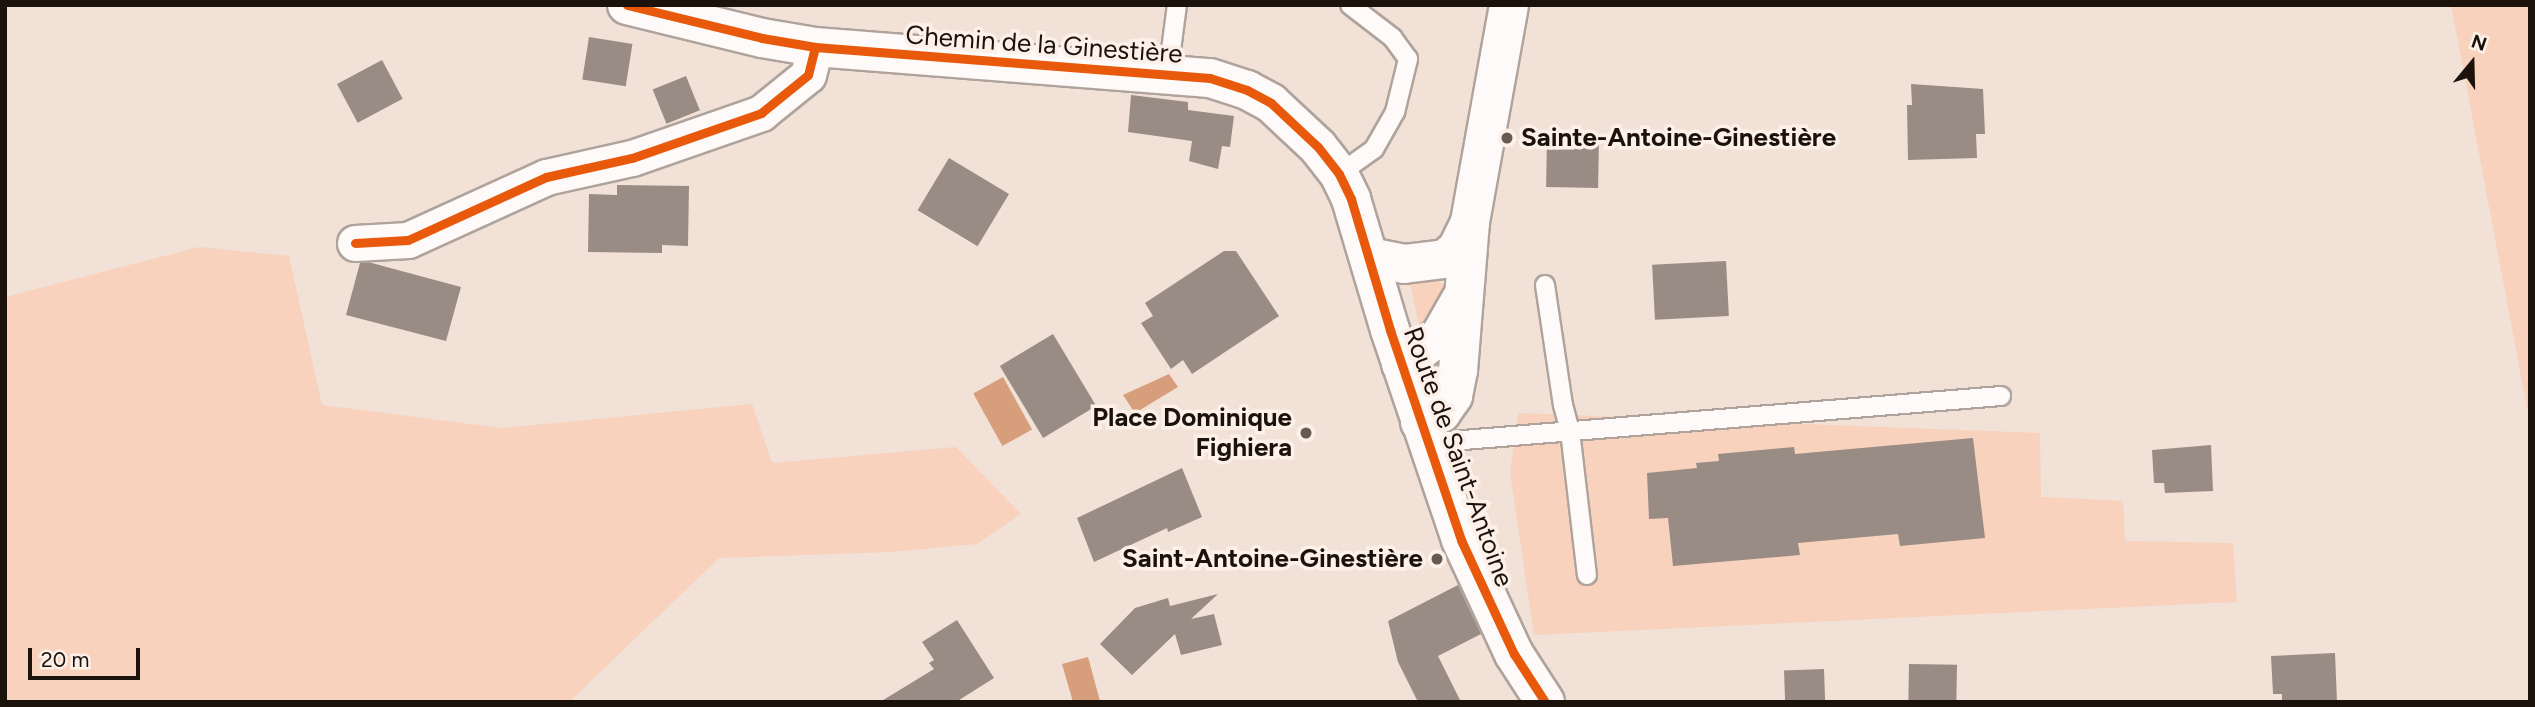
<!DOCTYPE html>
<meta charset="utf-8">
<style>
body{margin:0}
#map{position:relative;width:2535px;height:707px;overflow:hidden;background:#f2e1d7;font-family:Figtree,sans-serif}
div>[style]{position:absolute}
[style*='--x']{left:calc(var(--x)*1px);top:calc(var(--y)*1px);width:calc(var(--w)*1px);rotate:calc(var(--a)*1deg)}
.green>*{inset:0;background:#f8d2bc}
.water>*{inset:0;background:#d79e7b;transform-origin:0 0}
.building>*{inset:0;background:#988c85;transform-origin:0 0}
.roads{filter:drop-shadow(2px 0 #afa39b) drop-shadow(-2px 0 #afa39b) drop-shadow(0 2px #afa39b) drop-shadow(0 -2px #afa39b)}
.service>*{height:18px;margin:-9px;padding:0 9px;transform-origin:9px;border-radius:9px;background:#fdfaf9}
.minor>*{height:35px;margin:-17.5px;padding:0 17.5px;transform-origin:17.5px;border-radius:17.5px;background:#fdfaf9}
.tertiary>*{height:38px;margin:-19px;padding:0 19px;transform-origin:19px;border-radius:19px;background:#fdfaf9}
.cycleway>*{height:9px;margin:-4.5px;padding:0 4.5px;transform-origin:4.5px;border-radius:4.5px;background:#e8590c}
.dots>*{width:19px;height:19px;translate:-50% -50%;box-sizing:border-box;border:4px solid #fcf0e8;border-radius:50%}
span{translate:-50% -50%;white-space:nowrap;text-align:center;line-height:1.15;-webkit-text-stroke:7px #fcf0e8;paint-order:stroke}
.street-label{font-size:26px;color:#1c120c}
.poi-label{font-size:26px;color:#1c120c;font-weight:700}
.left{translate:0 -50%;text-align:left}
.right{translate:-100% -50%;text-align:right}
.frame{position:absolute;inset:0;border:7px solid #1c120c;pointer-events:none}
.north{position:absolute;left:2437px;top:28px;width:70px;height:70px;-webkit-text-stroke:5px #fcf0e8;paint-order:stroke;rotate:19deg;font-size:19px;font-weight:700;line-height:28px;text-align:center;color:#1c120c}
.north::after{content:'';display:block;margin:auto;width:24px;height:32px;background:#1c120c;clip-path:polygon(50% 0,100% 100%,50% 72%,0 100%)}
.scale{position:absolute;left:28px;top:648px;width:112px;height:32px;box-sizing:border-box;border:4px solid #1c120c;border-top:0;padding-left:9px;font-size:21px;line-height:24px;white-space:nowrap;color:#1c120c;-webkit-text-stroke:5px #fcf0e8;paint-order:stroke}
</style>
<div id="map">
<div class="green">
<div style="clip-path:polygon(2451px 5px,2530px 5px,2530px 416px,2527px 408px)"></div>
<div style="clip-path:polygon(199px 247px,289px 256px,322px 405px,502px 428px,752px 404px,772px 463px,956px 447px,1021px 514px,977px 544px,891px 552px,719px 558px,569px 702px,5px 702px,5px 297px)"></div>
<div style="clip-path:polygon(1437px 277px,1446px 290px,1432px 324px,1420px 330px,1410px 283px)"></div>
<div style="clip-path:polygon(1518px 413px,2040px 433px,2041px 497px,2123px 501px,2125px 541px,2233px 543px,2237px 602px,1534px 635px,1510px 473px)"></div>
</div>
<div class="water">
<div style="clip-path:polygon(1169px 374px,1178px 387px,1135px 413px,1123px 395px)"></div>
<div style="left:1003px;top:377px;width:60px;height:34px;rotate:61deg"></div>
<div style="clip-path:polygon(1088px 657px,1100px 701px,1073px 702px,1062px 664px)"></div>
</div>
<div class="building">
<div style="left:589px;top:37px;width:44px;height:43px;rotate:9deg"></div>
<div style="left:382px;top:60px;width:44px;height:51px;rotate:62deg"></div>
<div style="left:686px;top:76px;width:37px;height:36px;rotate:68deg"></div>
<div style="clip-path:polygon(1911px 84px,1983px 89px,1985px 134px,1976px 134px,1977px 158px,1908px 160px,1907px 105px,1912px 105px)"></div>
<div style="clip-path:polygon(1131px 95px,1188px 102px,1188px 110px,1234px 116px,1230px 147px,1222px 146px,1218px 169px,1189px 161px,1192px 141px,1128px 132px)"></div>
<div style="left:1547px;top:136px;width:52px;height:51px;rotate:1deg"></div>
<div style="left:949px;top:158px;width:70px;height:61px;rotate:31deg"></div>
<div style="clip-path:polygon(617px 185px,689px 186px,688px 246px,662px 245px,662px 253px,588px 252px,589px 194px,617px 195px)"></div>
<div style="clip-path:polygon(1224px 251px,1236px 251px,1279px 316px,1192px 374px,1183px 360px,1171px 369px,1141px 323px,1153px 316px,1145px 303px)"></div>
<div style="left:1726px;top:261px;width:55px;height:74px;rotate:87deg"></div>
<div style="clip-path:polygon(368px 262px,461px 287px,446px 341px,346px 315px,360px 263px)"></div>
<div style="left:1053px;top:334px;width:84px;height:62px;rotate:59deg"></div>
<div style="clip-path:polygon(1973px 438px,1985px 538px,1900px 546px,1898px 534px,1798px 543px,1800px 555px,1673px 566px,1668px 518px,1649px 519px,1647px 473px,1697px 468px,1696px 463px,1719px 461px,1718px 454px,1794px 447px,1795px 454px)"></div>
<div style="clip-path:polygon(2211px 445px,2213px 491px,2165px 493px,2164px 483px,2154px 483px,2152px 450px)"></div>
<div style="clip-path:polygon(1182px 468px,1202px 517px,1168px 532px,1167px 528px,1094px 562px,1077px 518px)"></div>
<div style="clip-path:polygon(1458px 585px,1481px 634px,1438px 656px,1461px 702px,1418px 702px,1398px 662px,1388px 621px)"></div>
<div style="clip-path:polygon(1218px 594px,1191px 619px,1214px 614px,1222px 645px,1181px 655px,1175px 634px,1132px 675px,1100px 644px,1135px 608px,1168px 598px,1170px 606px)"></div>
<div style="clip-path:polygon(957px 620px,994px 678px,956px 702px,880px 702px,934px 669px,929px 663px,934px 660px,922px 642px)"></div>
<div style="clip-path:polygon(2335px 653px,2337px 702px,2282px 702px,2282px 694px,2273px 694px,2271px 656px)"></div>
<div style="left:1909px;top:664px;width:48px;height:38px;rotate:1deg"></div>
<div style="left:1824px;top:669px;width:33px;height:40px;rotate:88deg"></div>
</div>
<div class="roads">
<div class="service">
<div style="--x:1168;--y:73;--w:69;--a:-82.5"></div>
<div style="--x:1339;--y:174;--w:43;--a:-35.5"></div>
<div style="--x:1374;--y:149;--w:43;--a:-60.4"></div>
<div style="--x:1395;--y:112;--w:55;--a:-76.2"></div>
<div style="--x:1408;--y:59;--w:26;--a:-126"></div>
<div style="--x:1393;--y:38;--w:54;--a:-142.5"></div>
<div style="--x:1545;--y:285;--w:121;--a:81.5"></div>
<div style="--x:1563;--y:405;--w:27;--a:75"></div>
<div style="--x:1570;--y:431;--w:145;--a:83.3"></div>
<div style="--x:1427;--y:443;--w:576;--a:-4.68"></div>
</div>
<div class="minor">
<div style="--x:355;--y:243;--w:53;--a:-3.2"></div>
<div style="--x:408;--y:240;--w:152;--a:-24.5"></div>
<div style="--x:546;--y:177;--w:88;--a:-12.5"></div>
<div style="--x:632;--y:158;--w:137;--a:-19.2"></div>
<div style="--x:761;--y:113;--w:60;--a:-39"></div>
<div style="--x:808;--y:75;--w:29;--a:-76"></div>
</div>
<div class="tertiary">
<div style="--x:627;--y:5;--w:139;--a:13.7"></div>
<div style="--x:762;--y:38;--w:54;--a:9.6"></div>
<div style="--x:815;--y:47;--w:396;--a:4.5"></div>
<div style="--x:1210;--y:78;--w:39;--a:18"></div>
<div style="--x:1247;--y:90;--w:27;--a:28"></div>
<div style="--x:1271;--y:103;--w:64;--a:43.1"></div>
<div style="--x:1318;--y:147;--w:34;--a:52"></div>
<div style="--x:1339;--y:174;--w:28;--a:64"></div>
<div style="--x:1351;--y:199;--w:137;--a:73.4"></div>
<div style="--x:1390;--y:330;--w:222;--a:71.3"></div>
<div style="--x:1461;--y:540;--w:126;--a:65.1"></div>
<div style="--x:1514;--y:654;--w:57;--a:57.1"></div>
<div style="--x:1369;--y:257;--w:36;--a:11"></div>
<div style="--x:1404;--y:264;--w:41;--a:-7"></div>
<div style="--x:1445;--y:259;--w:16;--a:-40"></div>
<div style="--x:1457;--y:249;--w:30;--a:-64"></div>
<div style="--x:1401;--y:364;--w:48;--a:-35.7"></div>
<div style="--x:1440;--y:336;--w:43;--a:-60.4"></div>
<div style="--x:1420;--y:422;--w:23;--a:-23"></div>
<div style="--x:1441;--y:413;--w:21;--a:-55"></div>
<div style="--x:1453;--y:396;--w:25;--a:-79"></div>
<div style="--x:1458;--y:371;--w:149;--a:-85.4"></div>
<div style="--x:1470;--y:222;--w:220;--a:-79.8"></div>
</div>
</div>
<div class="cycleway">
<div style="--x:627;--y:5;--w:139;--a:13.7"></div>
<div style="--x:762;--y:38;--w:54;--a:9.6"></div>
<div style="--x:815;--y:47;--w:396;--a:4.5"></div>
<div style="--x:1210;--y:78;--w:39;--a:18"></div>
<div style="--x:1247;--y:90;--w:27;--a:28"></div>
<div style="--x:1271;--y:103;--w:64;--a:43.1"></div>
<div style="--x:1318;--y:147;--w:34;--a:52"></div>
<div style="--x:1339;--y:174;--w:28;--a:64"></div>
<div style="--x:1351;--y:199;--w:137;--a:73.4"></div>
<div style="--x:1390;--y:330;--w:222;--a:71.3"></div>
<div style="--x:1461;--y:540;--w:126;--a:65.1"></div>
<div style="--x:1514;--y:654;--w:57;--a:57.1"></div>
<div style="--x:355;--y:243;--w:53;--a:-3.2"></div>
<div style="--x:408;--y:240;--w:152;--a:-24.5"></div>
<div style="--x:546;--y:177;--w:88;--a:-12.5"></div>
<div style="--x:632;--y:158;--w:137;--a:-19.2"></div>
<div style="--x:761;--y:113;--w:60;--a:-39"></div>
<div style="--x:808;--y:75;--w:29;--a:-76"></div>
</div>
<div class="dots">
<div style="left:1507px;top:138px;background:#675a53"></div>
<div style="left:1306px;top:433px;background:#675a53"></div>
<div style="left:1437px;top:559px;background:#675a53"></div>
</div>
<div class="street-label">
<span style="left:1044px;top:45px;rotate:4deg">Chemin de la Ginestière</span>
<span style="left:1458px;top:457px;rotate:70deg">Route de Saint-Antoine</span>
</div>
<div class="poi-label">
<span class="left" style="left:1521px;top:138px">Sainte-Antoine-Ginestière</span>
<span class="right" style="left:1292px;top:433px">Place Dominique<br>Fighiera</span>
<span class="right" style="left:1423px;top:559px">Saint-Antoine-Ginestière</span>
</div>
<div class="frame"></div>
<div class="north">N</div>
<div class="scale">20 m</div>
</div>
